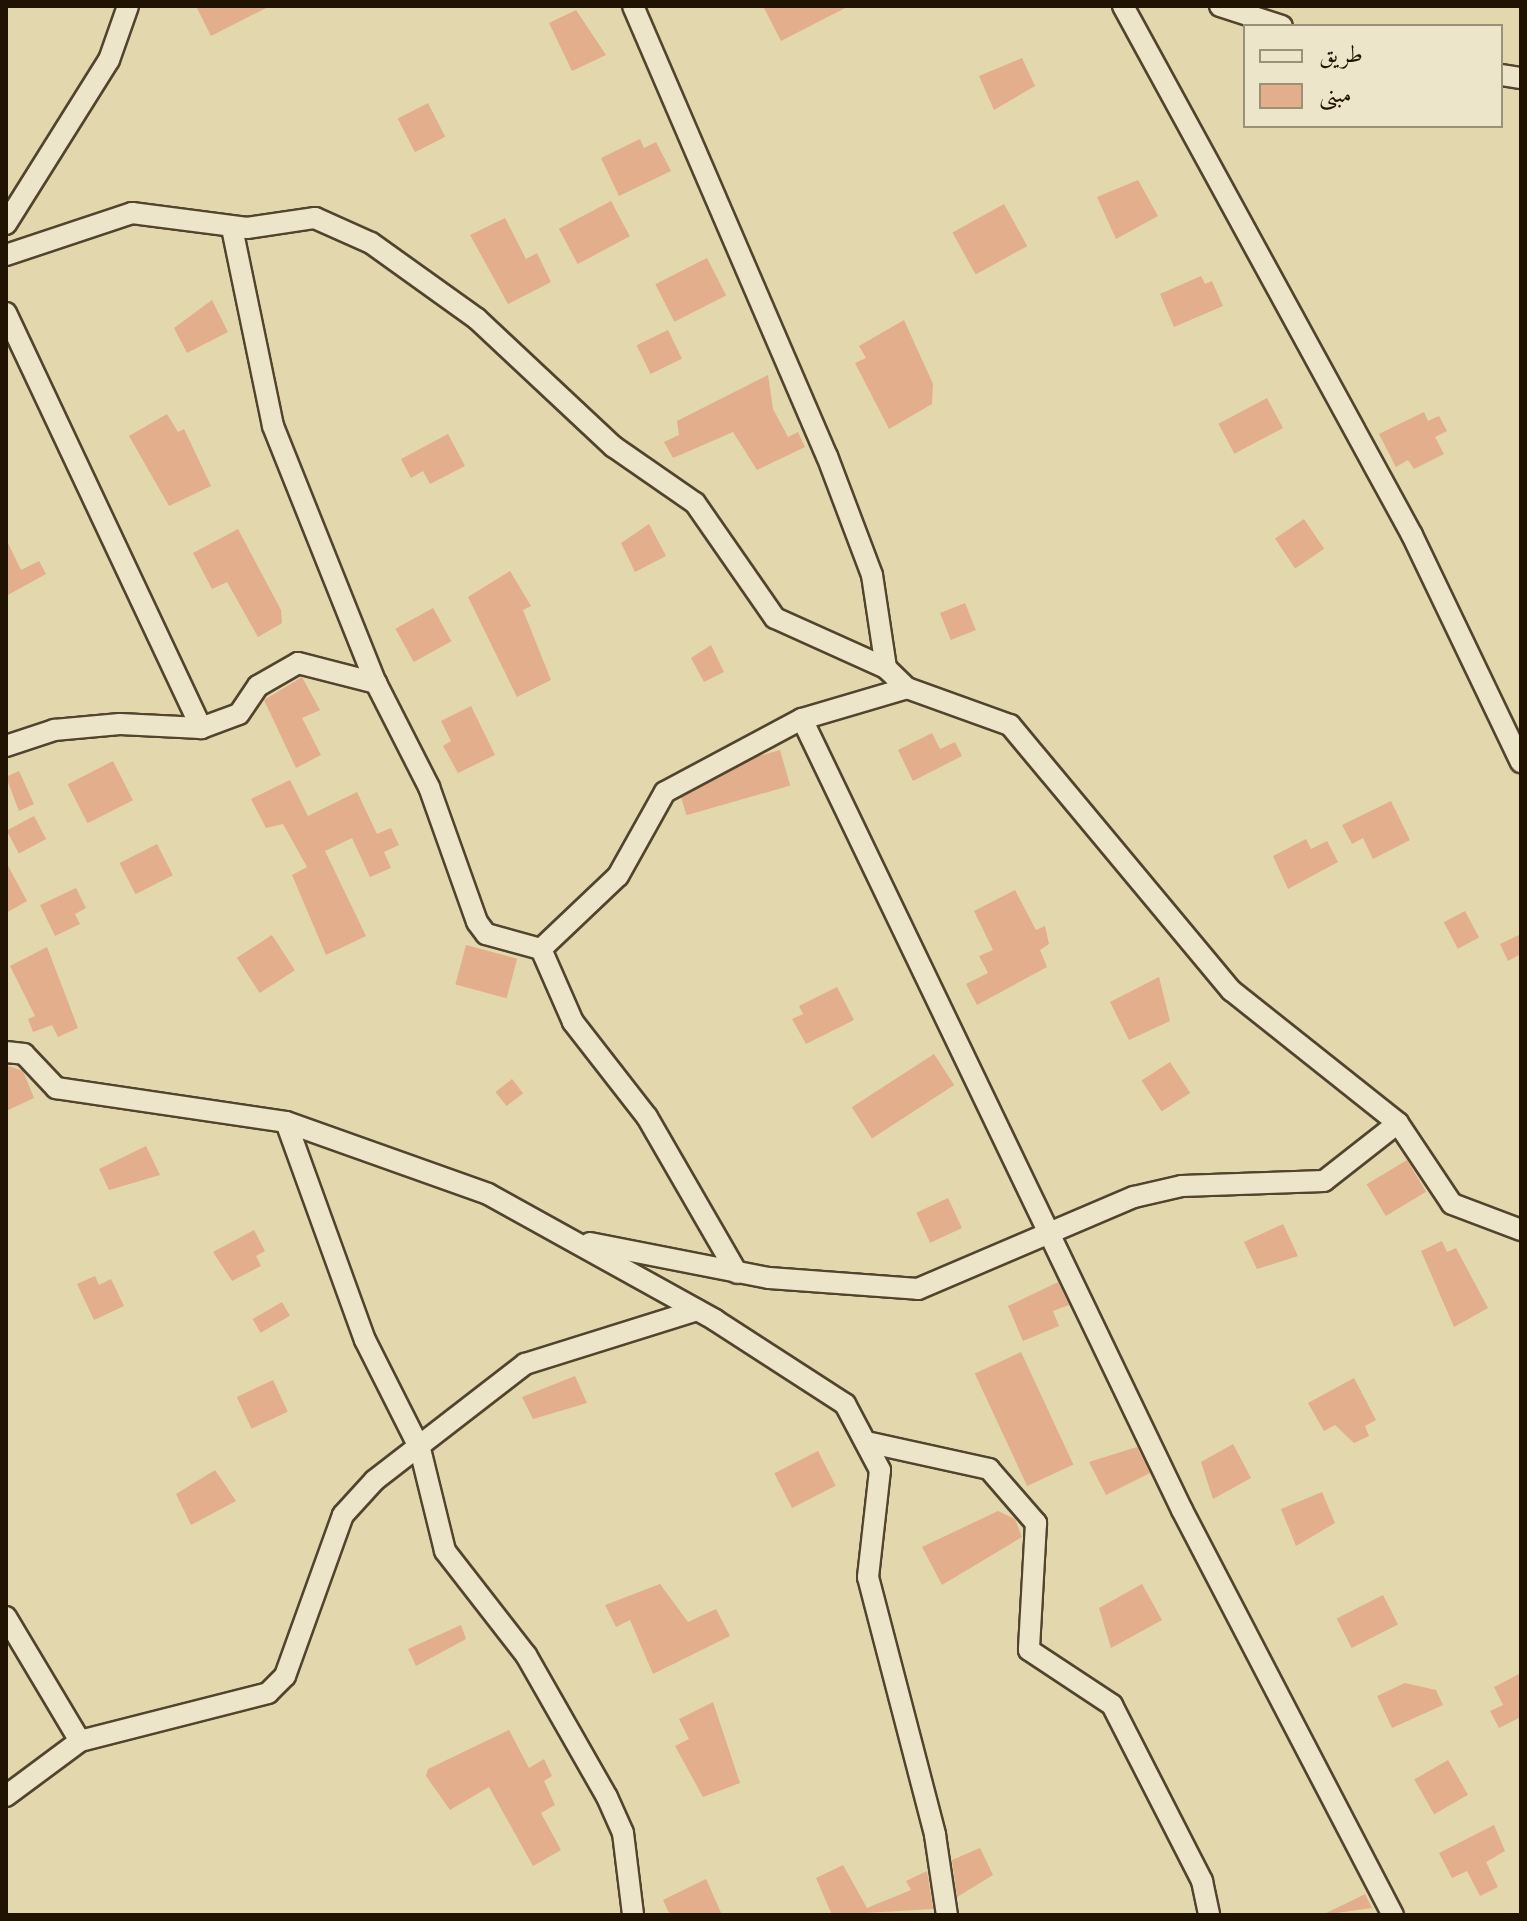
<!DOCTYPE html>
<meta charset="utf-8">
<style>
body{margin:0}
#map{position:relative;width:1527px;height:1921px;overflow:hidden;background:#e3d7ae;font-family:"EB Garamond",Amiri,serif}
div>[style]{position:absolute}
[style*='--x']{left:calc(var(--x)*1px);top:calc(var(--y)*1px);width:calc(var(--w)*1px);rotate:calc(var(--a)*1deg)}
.building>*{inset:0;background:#e3ae8b;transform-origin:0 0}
.roads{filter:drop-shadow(2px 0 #52442d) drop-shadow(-2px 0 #52442d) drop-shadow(0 2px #52442d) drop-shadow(0 -2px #52442d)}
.street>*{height:20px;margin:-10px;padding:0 10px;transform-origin:10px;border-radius:10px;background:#ede5ca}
span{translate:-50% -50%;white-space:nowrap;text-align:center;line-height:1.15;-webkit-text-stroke:8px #ede5ca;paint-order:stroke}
.frame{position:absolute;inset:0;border:8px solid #211302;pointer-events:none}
.legend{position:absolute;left:1243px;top:24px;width:260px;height:104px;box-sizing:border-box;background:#ede5ca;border:2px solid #9b917a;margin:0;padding:10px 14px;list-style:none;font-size:24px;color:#211302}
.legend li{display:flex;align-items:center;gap:16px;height:40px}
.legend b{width:40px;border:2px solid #9b917a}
</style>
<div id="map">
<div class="building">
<div style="clip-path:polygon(196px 6px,270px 6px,211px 36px)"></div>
<div style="clip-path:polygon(763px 6px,849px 6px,781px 41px)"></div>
<div style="clip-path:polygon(576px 10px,606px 55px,572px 71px,549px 23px)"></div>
<div style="clip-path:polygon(1022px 58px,1035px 86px,994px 110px,979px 76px)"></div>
<div style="left:428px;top:103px;width:38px;height:34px;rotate:63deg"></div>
<div style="clip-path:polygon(640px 139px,644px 148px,656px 142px,671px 171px,619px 196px,601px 158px)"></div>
<div style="clip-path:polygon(1138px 180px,1158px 216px,1116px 239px,1097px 197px)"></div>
<div style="left:611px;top:201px;width:40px;height:59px;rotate:62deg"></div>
<div style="left:1004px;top:204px;width:48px;height:59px;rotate:61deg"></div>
<div style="clip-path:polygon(505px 218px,526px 259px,537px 253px,551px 282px,508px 304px,470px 235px)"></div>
<div style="left:707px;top:258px;width:42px;height:58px;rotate:63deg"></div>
<div style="clip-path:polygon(1201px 276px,1205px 284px,1212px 281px,1223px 306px,1174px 327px,1160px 294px)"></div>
<div style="clip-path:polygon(212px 300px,228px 332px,187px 353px,174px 328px)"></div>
<div style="clip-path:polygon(904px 320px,933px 384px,932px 404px,889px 429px,855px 363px,866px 358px,859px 346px)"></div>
<div style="left:668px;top:330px;width:32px;height:35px;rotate:64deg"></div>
<div style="clip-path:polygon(768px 375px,773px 409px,788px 437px,798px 432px,805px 447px,757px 470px,733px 432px,673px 458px,664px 442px,679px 435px,677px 421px)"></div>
<div style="left:1267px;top:398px;width:34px;height:55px;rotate:62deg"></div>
<div style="clip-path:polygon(1424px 412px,1428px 421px,1439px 416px,1447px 431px,1435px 437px,1444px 454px,1414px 469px,1408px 460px,1396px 467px,1379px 434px)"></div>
<div style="clip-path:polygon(167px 414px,178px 432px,184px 429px,211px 486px,169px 506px,129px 436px)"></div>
<div style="clip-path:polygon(448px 434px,465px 466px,430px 484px,423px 471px,411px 478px,401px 459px)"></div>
<div style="left:1304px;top:519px;width:36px;height:35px;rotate:56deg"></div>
<div style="clip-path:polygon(649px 524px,666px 556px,635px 572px,621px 543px)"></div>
<div style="clip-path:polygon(238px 529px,281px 610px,282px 623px,258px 637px,227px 582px,212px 589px,193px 553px)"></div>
<div style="clip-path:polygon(6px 539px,21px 570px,39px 561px,46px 574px,6px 596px)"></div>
<div style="clip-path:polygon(510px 571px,531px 606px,523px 610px,551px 680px,517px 697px,468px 597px)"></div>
<div style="left:965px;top:603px;width:29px;height:27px;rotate:68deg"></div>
<div style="left:433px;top:608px;width:38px;height:43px;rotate:61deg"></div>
<div style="clip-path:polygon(711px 645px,724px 672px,704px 682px,691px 658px)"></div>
<div style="clip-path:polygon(302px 677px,320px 710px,302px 718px,321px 755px,296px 768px,264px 700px)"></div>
<div style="clip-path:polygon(471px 706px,495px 755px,458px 773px,443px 746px,451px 741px,441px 721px)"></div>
<div style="clip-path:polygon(932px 733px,940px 749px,955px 742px,962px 756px,913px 781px,898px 750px)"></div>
<div style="left:780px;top:750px;width:37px;height:108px;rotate:74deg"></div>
<div style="left:113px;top:761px;width:44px;height:51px;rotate:63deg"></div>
<div style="clip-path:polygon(19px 771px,34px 804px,19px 811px,6px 777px)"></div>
<div style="clip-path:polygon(290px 780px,308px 816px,357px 792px,377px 834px,391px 828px,399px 845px,384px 852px,391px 868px,370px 877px,352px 838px,325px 851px,366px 936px,326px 955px,292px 875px,307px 867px,283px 824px,266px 828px,251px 799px)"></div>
<div style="clip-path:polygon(1391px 801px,1410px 840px,1373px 859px,1363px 838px,1352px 844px,1342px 825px)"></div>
<div style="left:34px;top:816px;width:26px;height:31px;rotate:62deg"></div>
<div style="clip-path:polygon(1306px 839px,1311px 849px,1327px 841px,1338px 862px,1288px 889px,1273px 856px)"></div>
<div style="left:157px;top:844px;width:35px;height:42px;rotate:63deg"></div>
<div style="clip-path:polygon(6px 862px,27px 901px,6px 913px)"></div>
<div style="clip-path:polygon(76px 888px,86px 908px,75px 914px,80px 924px,55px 936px,40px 905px)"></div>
<div style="clip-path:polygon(1015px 890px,1036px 930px,1045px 926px,1049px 944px,1040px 950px,1047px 967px,977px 1005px,966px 984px,988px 973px,979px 956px,993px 950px,974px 911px)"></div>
<div style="left:1465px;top:911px;width:30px;height:24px;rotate:62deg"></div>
<div style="clip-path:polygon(1521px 934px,1521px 954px,1508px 961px,1500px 944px)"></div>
<div style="left:272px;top:935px;width:42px;height:42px;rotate:57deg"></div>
<div style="left:466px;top:945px;width:53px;height:41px;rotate:15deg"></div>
<div style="clip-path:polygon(47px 947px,78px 1028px,58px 1037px,52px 1025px,33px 1032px,28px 1019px,35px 1016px,10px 966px)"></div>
<div style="clip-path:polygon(1159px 977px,1170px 1021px,1129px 1040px,1110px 1002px)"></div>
<div style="clip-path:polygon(837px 987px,854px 1020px,806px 1044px,792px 1019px,803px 1014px,799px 1006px)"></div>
<div style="left:934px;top:1054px;width:37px;height:98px;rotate:57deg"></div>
<div style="left:1170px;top:1062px;width:37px;height:34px;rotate:57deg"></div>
<div style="clip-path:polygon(6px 1065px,23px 1071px,34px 1098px,6px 1111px)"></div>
<div style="left:512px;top:1079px;width:18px;height:21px;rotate:52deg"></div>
<div style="clip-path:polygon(146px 1146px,160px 1175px,109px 1190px,99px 1169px)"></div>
<div style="left:1407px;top:1160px;width:37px;height:47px;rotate:59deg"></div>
<div style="left:948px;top:1198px;width:33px;height:35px;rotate:65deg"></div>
<div style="clip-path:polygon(1283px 1224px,1298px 1256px,1257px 1269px,1244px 1242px)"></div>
<div style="clip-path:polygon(254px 1230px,265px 1251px,256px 1256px,261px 1266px,232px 1281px,213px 1252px)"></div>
<div style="clip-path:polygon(1442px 1241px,1447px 1252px,1456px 1248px,1488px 1308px,1454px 1327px,1421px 1251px)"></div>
<div style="clip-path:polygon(95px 1276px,99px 1285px,111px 1279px,124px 1306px,94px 1320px,77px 1284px)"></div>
<div style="clip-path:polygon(1058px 1282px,1069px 1305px,1053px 1311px,1059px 1326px,1023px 1341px,1008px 1306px)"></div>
<div style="left:282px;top:1302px;width:16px;height:34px;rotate:60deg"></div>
<div style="left:1021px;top:1352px;width:124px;height:51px;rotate:65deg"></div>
<div style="clip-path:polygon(575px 1376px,587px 1403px,533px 1419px,522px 1397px)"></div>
<div style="clip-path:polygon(1354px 1378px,1376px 1420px,1365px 1426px,1369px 1436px,1354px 1443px,1335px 1425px,1324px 1431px,1308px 1403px)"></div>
<div style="left:273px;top:1380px;width:35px;height:40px;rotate:65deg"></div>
<div style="clip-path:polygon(1233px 1444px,1251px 1478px,1213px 1499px,1201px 1462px)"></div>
<div style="clip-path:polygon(1137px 1447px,1150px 1473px,1106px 1495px,1089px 1462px)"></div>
<div style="left:818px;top:1451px;width:39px;height:49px;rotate:63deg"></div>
<div style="clip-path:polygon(215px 1470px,236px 1501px,191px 1525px,176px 1494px)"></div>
<div style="clip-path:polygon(1322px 1492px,1335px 1523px,1296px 1546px,1281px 1509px)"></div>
<div style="clip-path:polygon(998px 1511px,1015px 1519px,1022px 1537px,942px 1585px,922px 1547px)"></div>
<div style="clip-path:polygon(660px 1584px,688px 1622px,716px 1609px,730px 1636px,653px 1674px,630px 1620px,616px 1627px,605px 1605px)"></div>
<div style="clip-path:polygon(1142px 1584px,1162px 1620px,1111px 1648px,1099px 1608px)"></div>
<div style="left:1383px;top:1595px;width:33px;height:52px;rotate:63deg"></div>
<div style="clip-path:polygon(461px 1625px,466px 1639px,416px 1666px,408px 1649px)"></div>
<div style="clip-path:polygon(1521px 1673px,1521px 1717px,1499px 1728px,1490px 1711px,1503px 1705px,1494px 1687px)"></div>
<div style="clip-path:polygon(1405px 1683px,1436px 1690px,1443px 1705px,1392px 1728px,1377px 1696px)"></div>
<div style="clip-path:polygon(713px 1702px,740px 1783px,703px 1797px,675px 1746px,689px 1739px,679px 1719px)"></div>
<div style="clip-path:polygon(509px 1730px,529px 1768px,544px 1759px,552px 1776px,544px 1781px,555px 1805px,541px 1813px,561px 1850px,533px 1866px,489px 1787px,450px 1810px,426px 1776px,428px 1769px)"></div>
<div style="left:1448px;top:1760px;width:40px;height:39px;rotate:60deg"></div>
<div style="clip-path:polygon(1494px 1825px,1505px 1851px,1486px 1862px,1498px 1887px,1480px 1896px,1467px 1871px,1452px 1878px,1439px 1853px)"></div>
<div style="clip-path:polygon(980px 1848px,993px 1875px,957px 1897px,952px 1860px)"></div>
<div style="clip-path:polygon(843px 1865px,867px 1908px,911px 1890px,906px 1881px,927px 1871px,933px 1909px,832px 1915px,816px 1878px)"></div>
<div style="clip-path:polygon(706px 1879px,722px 1915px,670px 1915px,663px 1900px)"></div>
<div style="clip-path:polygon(1365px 1894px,1372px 1908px,1322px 1915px,1353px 1900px)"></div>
</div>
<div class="roads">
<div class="street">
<div style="--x:633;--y:6;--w:490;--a:66.7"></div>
<div style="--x:827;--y:456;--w:127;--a:69.3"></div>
<div style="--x:872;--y:575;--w:94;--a:81.4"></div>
<div style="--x:1123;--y:6;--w:603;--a:61.35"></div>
<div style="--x:1412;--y:535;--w:252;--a:64.4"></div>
<div style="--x:1220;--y:6;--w:65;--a:17.9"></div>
<div style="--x:1501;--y:75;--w:20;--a:9"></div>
<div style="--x:6;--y:224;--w:194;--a:-57.9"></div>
<div style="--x:109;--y:60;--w:57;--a:-70.6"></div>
<div style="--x:232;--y:228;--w:202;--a:78.3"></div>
<div style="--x:273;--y:426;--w:277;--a:68.2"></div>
<div style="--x:376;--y:683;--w:117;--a:63"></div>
<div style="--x:429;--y:787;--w:143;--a:70.4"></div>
<div style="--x:477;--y:922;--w:15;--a:53"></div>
<div style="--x:486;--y:934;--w:57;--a:15.3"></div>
<div style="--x:541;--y:949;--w:80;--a:66.3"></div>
<div style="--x:573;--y:1022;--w:120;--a:52.1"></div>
<div style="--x:647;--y:1117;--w:180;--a:60"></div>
<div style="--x:6;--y:255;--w:133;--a:-18.4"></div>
<div style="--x:132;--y:213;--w:116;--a:7.4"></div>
<div style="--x:247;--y:228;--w:69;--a:-8.4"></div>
<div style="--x:315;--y:218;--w:61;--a:24.1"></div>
<div style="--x:371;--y:243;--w:130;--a:35.6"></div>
<div style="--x:477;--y:319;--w:187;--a:43.1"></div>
<div style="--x:614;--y:447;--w:98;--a:34.7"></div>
<div style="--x:695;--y:503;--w:140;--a:55.2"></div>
<div style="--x:775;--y:618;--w:122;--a:24.2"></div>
<div style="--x:886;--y:668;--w:29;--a:44"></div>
<div style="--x:907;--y:688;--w:109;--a:19.8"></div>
<div style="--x:1010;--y:725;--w:346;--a:50.2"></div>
<div style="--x:1232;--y:991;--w:212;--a:38.5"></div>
<div style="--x:6;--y:313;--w:459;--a:64.8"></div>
<div style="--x:802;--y:719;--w:878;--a:64.34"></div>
<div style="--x:1182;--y:1510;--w:457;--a:62.5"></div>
<div style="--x:6;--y:746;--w:51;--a:-18.4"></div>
<div style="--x:54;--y:730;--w:66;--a:-5.2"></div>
<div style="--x:120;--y:724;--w:81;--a:2.8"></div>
<div style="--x:201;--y:728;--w:40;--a:-20.2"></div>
<div style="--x:239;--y:714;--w:34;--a:-56"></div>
<div style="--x:258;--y:686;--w:46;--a:-29.9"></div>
<div style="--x:298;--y:663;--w:81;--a:14.4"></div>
<div style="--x:541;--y:949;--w:106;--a:-43.5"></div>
<div style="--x:618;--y:876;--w:96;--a:-60.8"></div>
<div style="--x:665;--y:792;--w:155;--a:-28.1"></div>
<div style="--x:802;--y:719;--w:109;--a:-16.4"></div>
<div style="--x:6;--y:1052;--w:18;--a:6"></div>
<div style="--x:24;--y:1054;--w:47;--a:46.7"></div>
<div style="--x:56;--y:1088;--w:232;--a:8.4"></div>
<div style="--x:286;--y:1122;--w:214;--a:19.6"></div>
<div style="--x:488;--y:1194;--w:260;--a:29"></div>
<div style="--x:715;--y:1320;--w:155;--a:32.9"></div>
<div style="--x:845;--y:1404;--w:75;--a:62.1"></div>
<div style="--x:880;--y:1470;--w:108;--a:96.4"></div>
<div style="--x:868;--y:1577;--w:267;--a:75.4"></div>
<div style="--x:935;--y:1835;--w:81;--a:81.5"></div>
<div style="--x:286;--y:1122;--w:232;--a:70.1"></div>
<div style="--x:365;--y:1340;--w:122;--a:63.2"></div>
<div style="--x:420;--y:1449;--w:105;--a:76.2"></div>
<div style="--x:445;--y:1551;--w:132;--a:52.1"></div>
<div style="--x:526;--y:1655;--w:163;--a:60.3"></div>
<div style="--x:607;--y:1797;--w:39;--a:66"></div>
<div style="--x:623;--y:1833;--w:83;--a:83"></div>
<div style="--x:590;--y:1243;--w:182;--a:11.1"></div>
<div style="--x:769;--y:1278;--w:149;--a:4.2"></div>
<div style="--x:918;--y:1289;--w:235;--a:-23.1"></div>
<div style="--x:1134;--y:1197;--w:49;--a:-12.9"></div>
<div style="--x:1182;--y:1186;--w:142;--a:-2"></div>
<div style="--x:1324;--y:1181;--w:94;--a:-38.1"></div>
<div style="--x:1398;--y:1123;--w:97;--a:56.3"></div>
<div style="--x:1452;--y:1204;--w:74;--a:20.6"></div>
<div style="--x:871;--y:1443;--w:121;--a:12.4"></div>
<div style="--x:989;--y:1469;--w:72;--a:49"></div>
<div style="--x:1036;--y:1523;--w:127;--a:93.2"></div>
<div style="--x:1029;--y:1650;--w:100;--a:33.5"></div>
<div style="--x:1112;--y:1705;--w:198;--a:62.9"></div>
<div style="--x:1202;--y:1881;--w:35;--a:78"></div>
<div style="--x:6;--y:1617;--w:144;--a:59.2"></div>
<div style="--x:6;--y:1796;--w:92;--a:-36.6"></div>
<div style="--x:80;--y:1741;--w:194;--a:-14.3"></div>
<div style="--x:268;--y:1693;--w:24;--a:-45"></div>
<div style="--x:285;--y:1676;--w:171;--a:-70.2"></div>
<div style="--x:343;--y:1515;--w:47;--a:-47.6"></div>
<div style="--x:375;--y:1480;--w:190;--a:-37.7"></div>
<div style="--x:525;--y:1364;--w:180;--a:-17.4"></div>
</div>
</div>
<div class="frame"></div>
<ul class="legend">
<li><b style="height:10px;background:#ede5ca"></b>طريق</li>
<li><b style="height:22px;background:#e3ae8b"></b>مبنى</li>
</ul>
</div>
